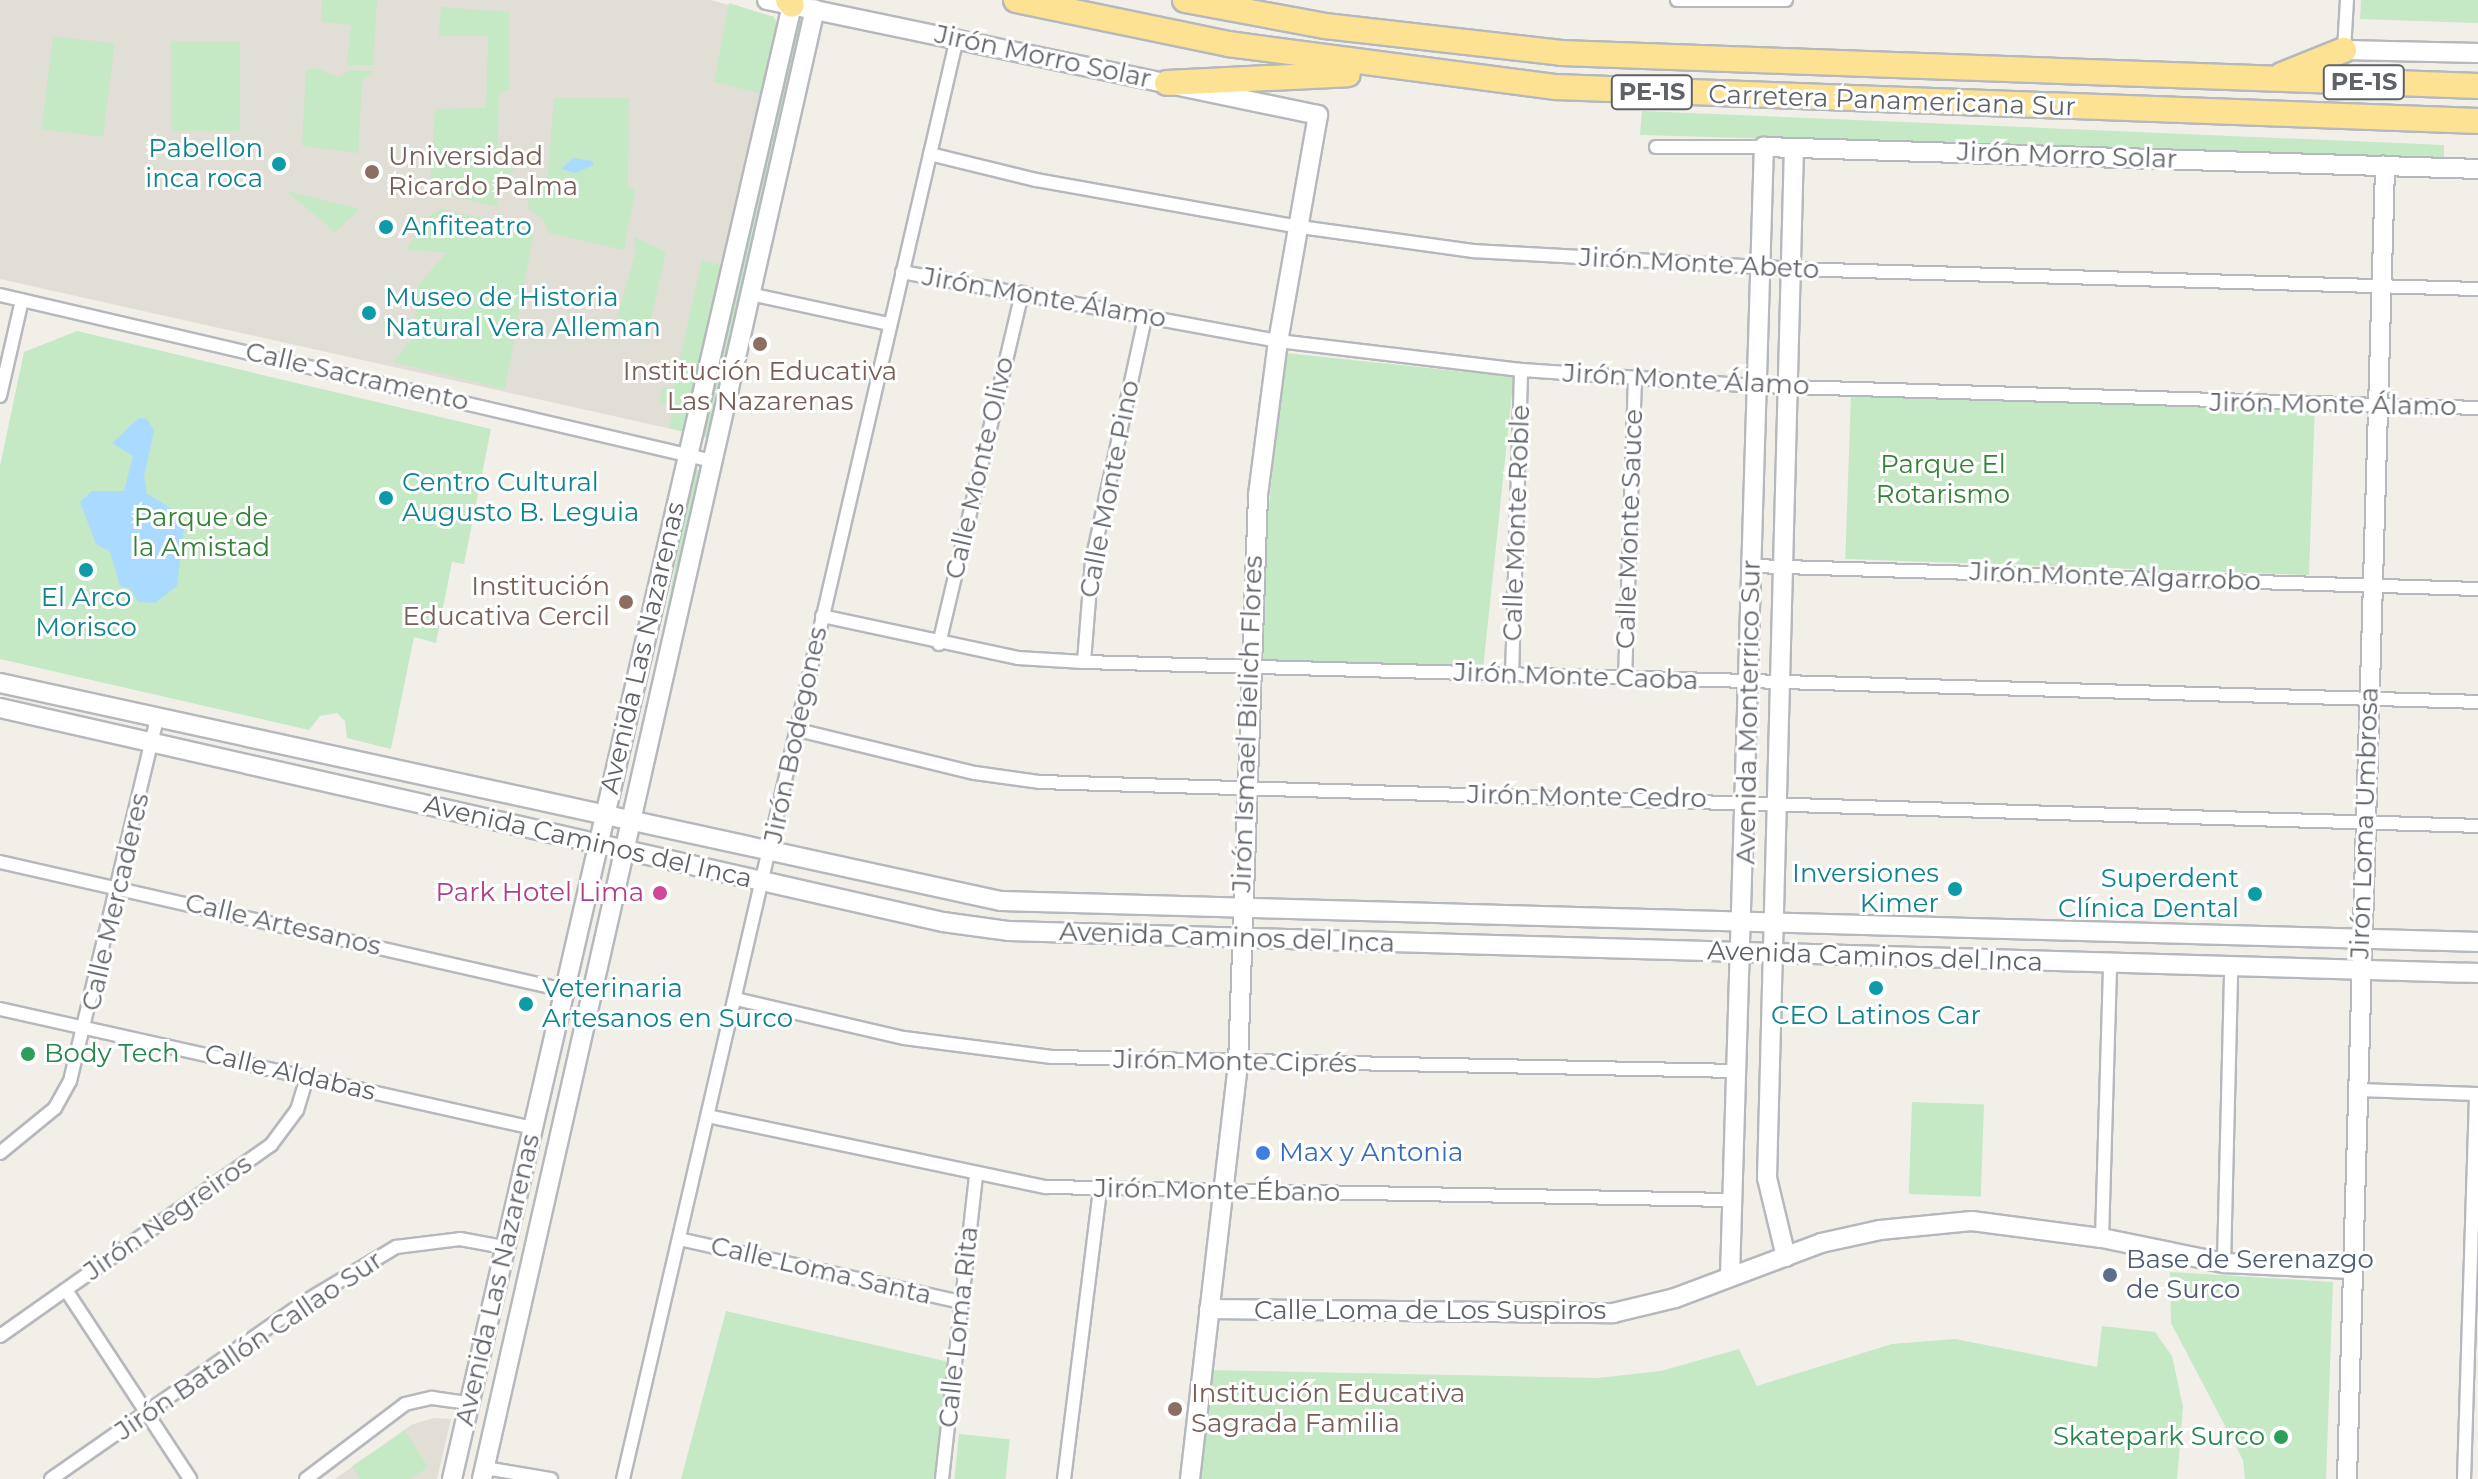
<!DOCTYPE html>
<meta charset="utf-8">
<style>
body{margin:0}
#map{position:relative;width:2478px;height:1479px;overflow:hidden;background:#f1efe8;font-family:Montserrat,sans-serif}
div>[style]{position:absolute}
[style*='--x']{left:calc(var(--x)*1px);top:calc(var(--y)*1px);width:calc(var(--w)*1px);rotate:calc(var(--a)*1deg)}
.education>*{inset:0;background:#e1ded6}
.green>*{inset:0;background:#c5e8c5;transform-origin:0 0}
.water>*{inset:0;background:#aadaff}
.roads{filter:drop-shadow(2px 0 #b5b8bc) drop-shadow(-2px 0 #b5b8bc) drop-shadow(0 2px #b5b8bc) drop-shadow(0 -2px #b5b8bc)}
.street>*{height:12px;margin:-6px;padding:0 6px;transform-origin:6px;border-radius:6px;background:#fff}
.secondary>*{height:18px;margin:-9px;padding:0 9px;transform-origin:9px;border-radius:9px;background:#fff}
.highway>*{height:24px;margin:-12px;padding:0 12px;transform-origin:12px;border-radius:12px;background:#fde293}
.dots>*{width:22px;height:22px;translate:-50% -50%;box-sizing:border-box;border:4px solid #fff;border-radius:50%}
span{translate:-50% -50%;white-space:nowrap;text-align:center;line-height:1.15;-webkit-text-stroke:6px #fff;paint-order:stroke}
.shield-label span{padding:2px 6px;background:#fff;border:2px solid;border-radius:6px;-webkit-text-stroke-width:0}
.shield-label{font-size:24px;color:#5f6368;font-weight:700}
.street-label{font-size:26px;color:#5f6368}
.culture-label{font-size:26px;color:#0d838f}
.right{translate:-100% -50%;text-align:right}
.left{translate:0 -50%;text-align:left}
.education-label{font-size:26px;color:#785e54}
.park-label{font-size:26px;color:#348238}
.hotel-label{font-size:26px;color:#b23c85}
.leisure-label{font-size:26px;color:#27864d}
.shop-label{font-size:26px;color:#366cbe}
.service-label{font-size:26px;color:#4e5e75}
</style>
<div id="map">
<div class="education">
<div style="clip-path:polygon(0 0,710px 0,774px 17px,778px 26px,685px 432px,0 279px)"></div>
<div style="clip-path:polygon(433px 1418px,451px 1419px,437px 1479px,335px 1479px,411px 1425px)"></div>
</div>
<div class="green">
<div style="clip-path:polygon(322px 0,377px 0,373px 65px,347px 65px,351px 25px,321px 22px)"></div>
<div style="clip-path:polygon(2361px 0,2478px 0,2478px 23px,2360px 19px)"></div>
<div style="clip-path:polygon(729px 3px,774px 17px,778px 26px,762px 94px,714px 82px)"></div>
<div style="clip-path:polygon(441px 7px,509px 12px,509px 89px,499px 94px,497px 168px,517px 169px,496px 184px,498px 207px,430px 191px,435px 109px,486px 108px,488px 36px,439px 36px)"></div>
<div style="left:795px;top:18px;width:9px;height:429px;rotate:13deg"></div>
<div style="left:53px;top:36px;width:62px;height:94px;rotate:7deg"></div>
<div style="left:171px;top:41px;width:69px;height:90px"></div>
<div style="clip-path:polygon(315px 68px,339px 77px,350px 70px,374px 71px,362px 81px,358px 153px,302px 146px,306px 71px)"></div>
<div style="clip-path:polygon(554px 98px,629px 98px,628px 185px,635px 191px,624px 250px,549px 233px,544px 220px,528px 208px,530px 181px,547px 183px)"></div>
<div style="clip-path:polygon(1642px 111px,2444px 145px,2444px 158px,1640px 135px)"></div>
<div style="clip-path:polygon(286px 191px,360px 209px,335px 232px)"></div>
<div style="clip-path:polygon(441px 209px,534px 230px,505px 389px,393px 362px,414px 337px,418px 285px,447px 252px,406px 250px,430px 215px)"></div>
<div style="clip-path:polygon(634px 237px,666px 252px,645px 345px,637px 327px,617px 318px,636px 251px)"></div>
<div style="clip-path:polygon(702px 260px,722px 265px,685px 432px,669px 428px,674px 406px,659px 402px,663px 387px,673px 389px)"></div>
<div style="clip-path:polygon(77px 331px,491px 429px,464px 564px,452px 562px,436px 643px,414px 637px,391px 749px,347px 738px,345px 721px,337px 713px,320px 716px,309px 730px,0 659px,0 466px,24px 352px)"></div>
<div style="left:1285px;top:353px;width:230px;height:308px;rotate:6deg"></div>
<div style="left:1851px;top:395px;width:464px;height:164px;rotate:2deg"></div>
<div style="left:694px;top:469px;width:10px;height:331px;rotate:11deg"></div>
<div style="left:1912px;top:1102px;width:72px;height:92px;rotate:2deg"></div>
<div style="clip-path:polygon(2170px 1272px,2333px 1282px,2326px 1479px,2245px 1479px,2243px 1460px,2171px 1323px)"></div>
<div style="clip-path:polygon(726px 1311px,949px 1362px,936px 1479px,681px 1479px)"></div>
<div style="clip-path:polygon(2102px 1326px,2155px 1332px,2172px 1356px,2183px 1407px,2177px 1479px,1195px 1479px,1206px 1370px,1598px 1378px,1661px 1371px,1739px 1349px,1757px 1386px,1892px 1344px,1955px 1339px,2097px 1367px)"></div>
<div style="clip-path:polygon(405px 1431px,428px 1467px,410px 1479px,360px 1479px,352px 1466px)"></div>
<div style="left:959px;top:1434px;width:51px;height:45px;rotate:6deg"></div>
</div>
<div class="water">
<div style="clip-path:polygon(573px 158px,592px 161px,594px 165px,575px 173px,561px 169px)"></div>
<div style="clip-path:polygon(139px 418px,147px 419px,154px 431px,144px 476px,147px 494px,176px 511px,184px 528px,177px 586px,155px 603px,138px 602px,130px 588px,120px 586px,110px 552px,96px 544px,80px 502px,92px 491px,124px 491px,133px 456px,112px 443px)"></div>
</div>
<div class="roads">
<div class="street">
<div style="--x:1677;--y:0;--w:109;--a:0"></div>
<div style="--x:2344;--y:50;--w:50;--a:-86.6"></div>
<div style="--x:1656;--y:147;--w:108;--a:0"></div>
<div style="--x:930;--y:154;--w:109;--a:13.8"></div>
<div style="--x:1036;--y:180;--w:268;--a:10.1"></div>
<div style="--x:1300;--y:227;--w:176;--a:7.9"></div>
<div style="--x:1474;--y:251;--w:318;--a:3.2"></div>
<div style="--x:1791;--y:269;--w:687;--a:1.67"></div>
<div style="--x:902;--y:272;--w:382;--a:10.4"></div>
<div style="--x:1278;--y:341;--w:245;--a:6.8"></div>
<div style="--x:1521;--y:370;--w:238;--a:3.9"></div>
<div style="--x:1758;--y:386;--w:720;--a:1.75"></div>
<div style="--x:750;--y:294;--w:142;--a:12.2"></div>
<div style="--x:0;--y:295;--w:732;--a:13.11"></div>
<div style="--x:0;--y:396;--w:98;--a:-77.1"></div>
<div style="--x:1753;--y:566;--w:725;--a:1.82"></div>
<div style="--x:822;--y:616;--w:200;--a:12.1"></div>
<div style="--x:1018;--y:658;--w:66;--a:3.5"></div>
<div style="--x:1084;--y:662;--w:1395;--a:1.64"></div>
<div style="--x:939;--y:644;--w:361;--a:-76.7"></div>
<div style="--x:1084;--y:662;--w:101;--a:-85.5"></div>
<div style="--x:1092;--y:561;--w:250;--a:-77.7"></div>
<div style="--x:1512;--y:676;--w:306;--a:-88.3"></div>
<div style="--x:1625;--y:679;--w:300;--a:-88.1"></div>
<div style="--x:798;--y:730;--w:182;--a:13.7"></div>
<div style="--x:975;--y:773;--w:66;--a:7.9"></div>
<div style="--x:1040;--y:782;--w:1439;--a:1.75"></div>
<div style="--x:0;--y:862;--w:578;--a:12.79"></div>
<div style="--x:736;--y:999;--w:172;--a:13.1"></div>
<div style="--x:904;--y:1038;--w:149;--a:7.3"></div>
<div style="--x:1052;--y:1057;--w:687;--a:1.17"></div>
<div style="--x:0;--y:1009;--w:546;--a:12.59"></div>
<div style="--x:2357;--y:1090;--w:121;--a:1.9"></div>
<div style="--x:708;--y:1116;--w:345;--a:11.9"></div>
<div style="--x:1046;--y:1187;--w:686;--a:1.09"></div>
<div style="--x:0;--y:1153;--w:71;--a:-39.3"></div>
<div style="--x:55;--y:1108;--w:31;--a:-61"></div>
<div style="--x:70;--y:1081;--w:376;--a:-76.5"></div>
<div style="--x:2102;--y:1238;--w:275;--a:-88.3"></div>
<div style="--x:679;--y:1239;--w:290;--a:12.6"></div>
<div style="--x:2224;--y:1263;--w:297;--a:-88.6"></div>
<div style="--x:66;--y:1290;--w:226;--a:56.7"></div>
<div style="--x:0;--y:1336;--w:332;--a:-35.2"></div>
<div style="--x:271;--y:1145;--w:44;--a:-53.4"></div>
<div style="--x:297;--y:1110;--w:34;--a:-73"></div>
<div style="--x:485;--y:1468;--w:67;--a:9.5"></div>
<div style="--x:51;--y:1479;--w:313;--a:-34.9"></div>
<div style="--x:308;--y:1300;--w:103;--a:-31.1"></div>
<div style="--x:396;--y:1247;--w:64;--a:-7.1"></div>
<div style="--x:460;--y:1239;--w:45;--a:10.3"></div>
<div style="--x:306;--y:1479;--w:124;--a:-37.1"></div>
<div style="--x:405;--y:1404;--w:28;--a:-13"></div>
<div style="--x:432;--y:1398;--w:37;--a:8"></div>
<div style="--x:623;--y:1479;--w:1479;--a:-76.95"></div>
<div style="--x:942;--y:1479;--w:306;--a:-83.6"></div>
<div style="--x:1064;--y:1479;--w:291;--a:-82.9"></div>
<div style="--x:2464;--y:1479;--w:385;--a:-88.2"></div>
</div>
<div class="secondary">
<div style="--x:767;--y:0;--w:563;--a:11.79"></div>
<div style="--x:1318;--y:115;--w:230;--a:100"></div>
<div style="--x:1278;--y:341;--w:155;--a:97.4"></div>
<div style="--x:1258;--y:495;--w:569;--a:92.01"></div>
<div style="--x:1238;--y:1064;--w:418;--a:96.6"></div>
<div style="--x:2344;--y:50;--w:134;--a:1.3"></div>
<div style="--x:0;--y:683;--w:1024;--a:12.29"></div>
<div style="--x:1001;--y:901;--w:1478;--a:1.59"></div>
<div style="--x:0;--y:708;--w:967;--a:12.79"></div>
<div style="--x:943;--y:922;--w:67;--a:7.8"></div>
<div style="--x:1009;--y:931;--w:1470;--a:1.64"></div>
<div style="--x:1786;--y:1257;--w:81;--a:-103.5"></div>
<div style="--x:1767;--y:1178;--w:1029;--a:-88.5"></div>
<div style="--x:1730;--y:1276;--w:1130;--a:-88.28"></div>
<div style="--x:1764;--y:147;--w:714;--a:1.76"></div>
<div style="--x:1209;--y:1309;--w:404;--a:0.6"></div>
<div style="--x:1613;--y:1313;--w:64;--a:-13.6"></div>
<div style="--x:1675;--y:1298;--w:156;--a:-20.6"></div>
<div style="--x:1821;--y:1243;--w:60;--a:-12.4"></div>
<div style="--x:1880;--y:1230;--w:92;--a:-5.6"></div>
<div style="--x:1972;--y:1221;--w:131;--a:7.5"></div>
<div style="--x:2102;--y:1238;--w:125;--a:11.6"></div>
<div style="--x:2224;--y:1263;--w:128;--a:2.7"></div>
<div style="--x:452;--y:1479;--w:1513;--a:-77.01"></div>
<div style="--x:482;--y:1479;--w:1507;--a:-77.24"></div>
<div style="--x:2347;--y:1479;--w:1314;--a:-88.34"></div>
</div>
<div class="highway">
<div style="--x:788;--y:0;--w:6;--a:51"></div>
<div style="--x:1016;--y:0;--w:217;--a:11.7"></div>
<div style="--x:1228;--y:44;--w:331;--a:7.5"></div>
<div style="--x:1556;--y:87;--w:923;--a:2.11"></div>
<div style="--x:1185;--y:0;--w:142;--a:10.5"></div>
<div style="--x:1325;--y:26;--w:238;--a:6.5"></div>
<div style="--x:1561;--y:53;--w:918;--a:2.06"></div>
<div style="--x:2282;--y:75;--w:67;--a:-22"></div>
<div style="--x:1167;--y:83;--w:181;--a:-2.8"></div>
</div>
</div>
<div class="dots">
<div style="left:279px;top:164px;background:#0f9aa8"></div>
<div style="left:372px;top:172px;background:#8d6e63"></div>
<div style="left:386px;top:227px;background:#0f9aa8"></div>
<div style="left:369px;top:313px;background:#0f9aa8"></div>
<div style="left:760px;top:344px;background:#8d6e63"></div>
<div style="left:386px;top:498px;background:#0f9aa8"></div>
<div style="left:86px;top:570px;background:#0f9aa8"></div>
<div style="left:626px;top:602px;background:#8d6e63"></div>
<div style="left:1955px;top:889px;background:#0f9aa8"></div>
<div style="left:660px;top:893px;background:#d1479c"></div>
<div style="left:2255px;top:894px;background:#0f9aa8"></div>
<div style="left:1876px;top:988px;background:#0f9aa8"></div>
<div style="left:526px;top:1004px;background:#0f9aa8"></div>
<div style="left:28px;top:1054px;background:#2e9e5b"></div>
<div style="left:1263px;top:1153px;background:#3f7fe0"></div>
<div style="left:2110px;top:1275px;background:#5c6f8a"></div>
<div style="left:1175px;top:1409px;background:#8d6e63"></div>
<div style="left:2281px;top:1437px;background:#2e9e5b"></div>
</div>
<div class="shield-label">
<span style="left:2364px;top:82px">PE-1S</span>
<span style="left:1652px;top:92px">PE-1S</span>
</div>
<div class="street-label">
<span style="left:1043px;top:57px;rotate:12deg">Jirón Morro Solar</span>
<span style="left:1892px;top:101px;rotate:2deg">Carretera Panamericana Sur</span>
<span style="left:2067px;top:156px;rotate:2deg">Jirón Morro Solar</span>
<span style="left:1699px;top:264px;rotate:3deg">Jirón Monte Abeto</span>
<span style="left:1044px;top:298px;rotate:10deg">Jirón Monte Álamo</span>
<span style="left:357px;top:377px;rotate:13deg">Calle Sacramento</span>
<span style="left:1686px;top:380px;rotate:3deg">Jirón Monte Álamo</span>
<span style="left:2333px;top:405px;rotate:1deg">Jirón Monte Álamo</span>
<span style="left:980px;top:468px;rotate:-77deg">Calle Monte Olivo</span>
<span style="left:1110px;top:489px;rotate:-79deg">Calle Monte Pino</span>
<span style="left:1517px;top:523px;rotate:-88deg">Calle Monte Roble</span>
<span style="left:1630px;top:529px;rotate:-88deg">Calle Monte Sauce</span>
<span style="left:2115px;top:577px;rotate:2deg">Jirón Monte Algarrobo</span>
<span style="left:643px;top:648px;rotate:-77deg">Avenida Las Nazarenas</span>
<span style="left:1576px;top:677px;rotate:2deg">Jirón Monte Caoba</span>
<span style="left:1749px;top:712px;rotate:-89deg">Avenida Monterrico Sur</span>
<span style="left:1248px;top:724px;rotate:-88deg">Jirón Ismael Bielich Flores</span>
<span style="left:796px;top:735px;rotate:-78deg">Jirón Bodegones</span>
<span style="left:1587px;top:797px;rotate:1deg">Jirón Monte Cedro</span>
<span style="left:2365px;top:823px;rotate:-88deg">Jirón Loma Umbrosa</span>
<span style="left:588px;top:842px;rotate:13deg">Avenida Caminos del Inca</span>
<span style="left:116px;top:902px;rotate:-77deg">Calle Mercaderes</span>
<span style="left:283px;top:925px;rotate:13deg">Calle Artesanos</span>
<span style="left:1227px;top:938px;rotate:2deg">Avenida Caminos del Inca</span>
<span style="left:1875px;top:957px;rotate:2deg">Avenida Caminos del Inca</span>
<span style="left:1235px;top:1062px;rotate:1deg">Jirón Monte Ciprés</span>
<span style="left:290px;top:1073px;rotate:13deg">Calle Aldabas</span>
<span style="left:1217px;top:1191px;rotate:1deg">Jirón Monte Ébano</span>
<span style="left:168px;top:1218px;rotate:-35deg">Jirón Negreiros</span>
<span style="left:821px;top:1271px;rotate:13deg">Calle Loma Santa</span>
<span style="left:498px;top:1280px;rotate:-77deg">Avenida Las Nazarenas</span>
<span style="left:1430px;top:1311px">Calle Loma de Los Suspiros</span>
<span style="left:959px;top:1327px;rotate:-84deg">Calle Loma Rita</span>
<span style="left:249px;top:1346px;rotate:-34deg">Jirón Batallón Callao Sur</span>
</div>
<div class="culture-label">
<span class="right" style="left:263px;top:164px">Pabellon<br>inca roca</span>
<span class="left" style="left:402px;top:227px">Anfiteatro</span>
<span class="left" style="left:385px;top:313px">Museo de Historia<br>Natural Vera Alleman</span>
<span class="left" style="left:402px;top:498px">Centro Cultural<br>Augusto B. Leguia</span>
<span style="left:86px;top:613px">El Arco<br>Morisco</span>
<span class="right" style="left:1939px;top:889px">Inversiones<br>Kimer</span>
<span class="right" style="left:2239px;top:894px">Superdent<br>Clínica Dental</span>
<span class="left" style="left:542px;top:1004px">Veterinaria<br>Artesanos en Surco</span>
<span style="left:1876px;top:1016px">CEO Latinos Car</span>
</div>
<div class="education-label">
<span class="left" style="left:388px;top:172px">Universidad<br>Ricardo Palma</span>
<span style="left:760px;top:387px">Institución Educativa<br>Las Nazarenas</span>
<span class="right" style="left:610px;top:602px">Institución<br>Educativa Cercil</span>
<span class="left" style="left:1191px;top:1409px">Institución Educativa<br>Sagrada Familia</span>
</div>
<div class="park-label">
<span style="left:1943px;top:480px">Parque El<br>Rotarismo</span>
<span style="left:201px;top:533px">Parque de<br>la Amistad</span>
</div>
<div class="hotel-label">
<span class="right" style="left:644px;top:893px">Park Hotel Lima</span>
</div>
<div class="leisure-label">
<span class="left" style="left:44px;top:1054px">Body Tech</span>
<span class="right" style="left:2265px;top:1437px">Skatepark Surco</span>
</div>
<div class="shop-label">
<span class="left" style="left:1279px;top:1153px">Max y Antonia</span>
</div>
<div class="service-label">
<span class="left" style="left:2126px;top:1275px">Base de Serenazgo<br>de Surco</span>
</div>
</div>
